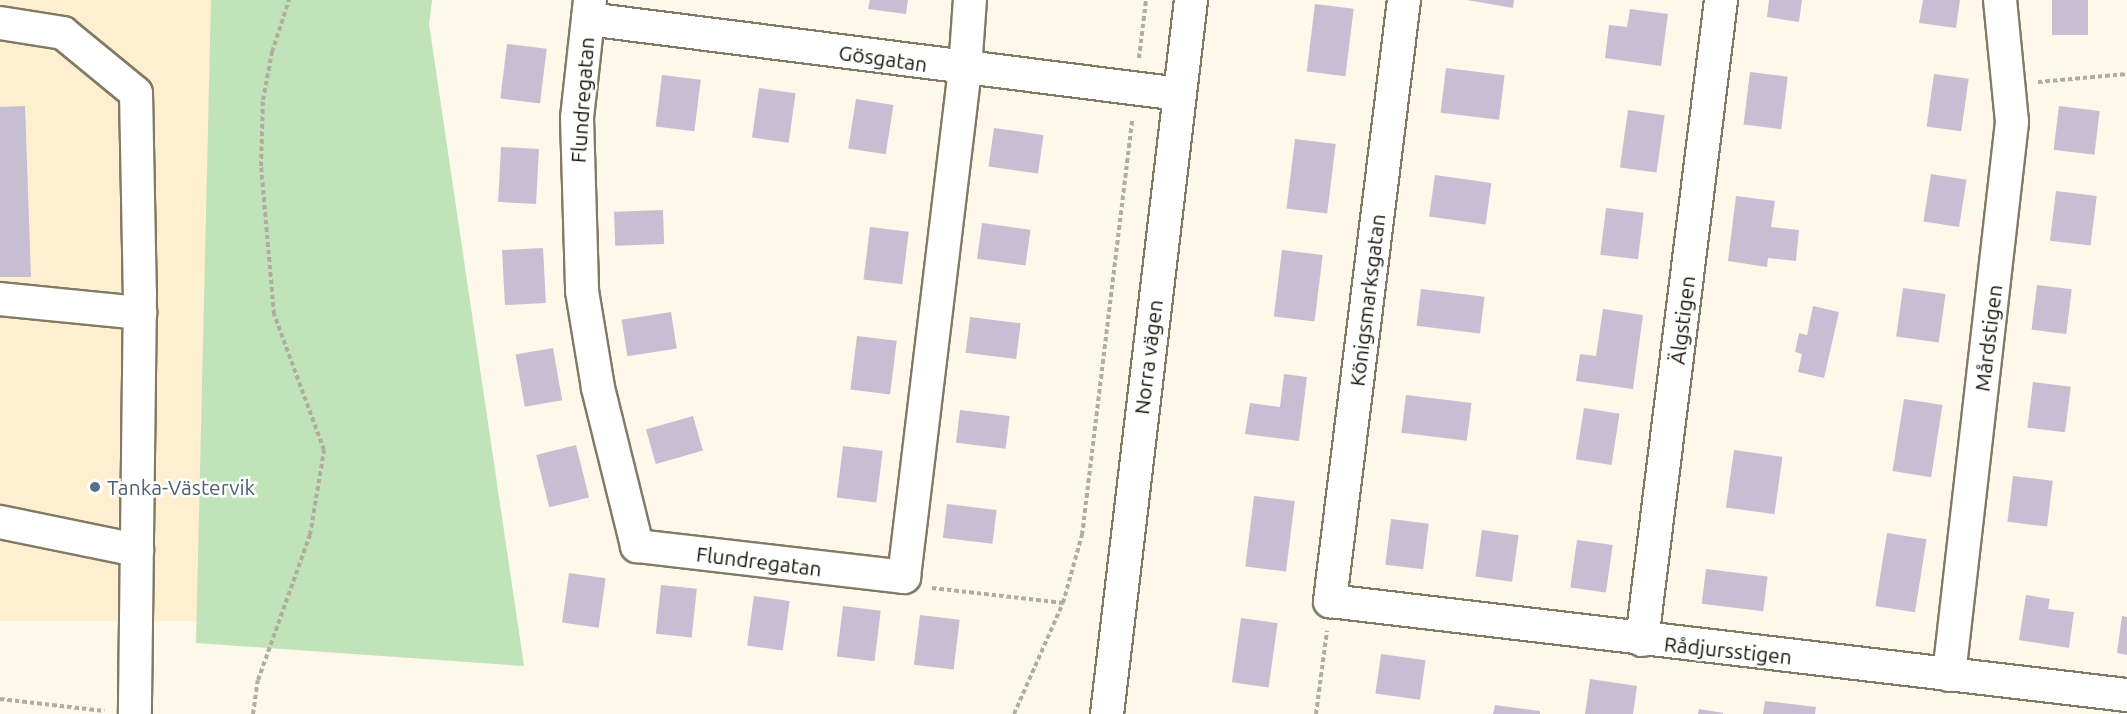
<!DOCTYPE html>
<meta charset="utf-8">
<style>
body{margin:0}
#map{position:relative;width:2127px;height:714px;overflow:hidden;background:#fef8ea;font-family:Ubuntu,sans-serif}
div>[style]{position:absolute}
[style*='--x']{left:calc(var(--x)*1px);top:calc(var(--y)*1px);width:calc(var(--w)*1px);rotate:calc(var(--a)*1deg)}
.built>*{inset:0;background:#fdefd0;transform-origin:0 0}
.green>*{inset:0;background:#c0e3b9}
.building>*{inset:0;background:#c8bed4;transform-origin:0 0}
.path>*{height:4px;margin-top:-2px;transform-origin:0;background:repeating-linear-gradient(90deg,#b1aca0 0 4.5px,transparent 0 7.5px)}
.roads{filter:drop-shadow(2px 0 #837a65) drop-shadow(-2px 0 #837a65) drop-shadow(0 2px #837a65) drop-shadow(0 -2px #837a65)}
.minor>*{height:32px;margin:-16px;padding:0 16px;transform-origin:16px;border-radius:16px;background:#fff}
.dots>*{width:16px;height:16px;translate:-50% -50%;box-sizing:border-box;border:3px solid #fff;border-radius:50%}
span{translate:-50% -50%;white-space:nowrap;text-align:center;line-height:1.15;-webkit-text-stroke:5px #fff;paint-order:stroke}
.street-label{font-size:21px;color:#17140c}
.service-label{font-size:21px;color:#4e5e75}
.left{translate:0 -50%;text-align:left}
</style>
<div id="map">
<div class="built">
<div style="left:0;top:0;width:211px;height:621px"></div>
</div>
<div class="green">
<div style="clip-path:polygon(211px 0,432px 0,429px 24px,524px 666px,196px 643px)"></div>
</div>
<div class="building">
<div style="clip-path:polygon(870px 0,908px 0,906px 14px,868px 9px)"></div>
<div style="clip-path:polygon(1467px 0,1514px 0,1513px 8px)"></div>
<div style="clip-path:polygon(1769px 0,1802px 0,1799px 22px,1767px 17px)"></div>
<div style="clip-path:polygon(1923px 0,1960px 0,1956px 28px,1919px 23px)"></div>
<div style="left:2052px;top:0;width:36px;height:35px"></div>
<div style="left:1315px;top:4px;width:39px;height:68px;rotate:7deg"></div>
<div style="clip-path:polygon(1630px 9px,1668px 14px,1661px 66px,1605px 58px,1609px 25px,1627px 27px)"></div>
<div style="left:507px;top:44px;width:40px;height:55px;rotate:7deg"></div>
<div style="left:1446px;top:68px;width:59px;height:45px;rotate:7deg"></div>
<div style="left:1750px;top:72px;width:38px;height:53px;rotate:7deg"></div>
<div style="left:1934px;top:74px;width:35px;height:53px;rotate:8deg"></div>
<div style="left:662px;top:75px;width:39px;height:52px;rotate:7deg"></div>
<div style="left:759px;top:88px;width:37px;height:50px;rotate:8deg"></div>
<div style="left:856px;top:99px;width:38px;height:50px;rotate:9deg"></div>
<div style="clip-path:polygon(25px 106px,31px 277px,0 277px,0 107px)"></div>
<div style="left:2059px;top:106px;width:41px;height:44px;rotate:7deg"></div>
<div style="left:1628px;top:110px;width:37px;height:58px;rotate:8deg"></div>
<div style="left:994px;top:128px;width:50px;height:39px;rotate:8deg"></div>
<div style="left:1295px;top:139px;width:41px;height:70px;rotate:7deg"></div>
<div style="left:501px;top:147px;width:38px;height:55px;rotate:3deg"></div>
<div style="left:1931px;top:174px;width:36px;height:48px;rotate:9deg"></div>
<div style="left:1435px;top:175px;width:57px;height:42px;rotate:8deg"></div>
<div style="left:2056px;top:191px;width:41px;height:50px;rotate:7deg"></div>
<div style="clip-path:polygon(1736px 196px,1775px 201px,1771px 227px,1799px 230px,1796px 261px,1768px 258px,1767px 267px,1728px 261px)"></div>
<div style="left:1606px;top:208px;width:38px;height:47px;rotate:7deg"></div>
<div style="left:663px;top:210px;width:34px;height:49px;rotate:88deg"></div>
<div style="left:982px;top:223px;width:49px;height:36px;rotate:8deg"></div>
<div style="left:870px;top:227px;width:39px;height:53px;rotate:7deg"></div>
<div style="left:543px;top:248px;width:55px;height:41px;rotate:87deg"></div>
<div style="left:1282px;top:250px;width:41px;height:67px;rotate:7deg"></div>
<div style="left:2037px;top:285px;width:35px;height:45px;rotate:7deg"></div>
<div style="left:1903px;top:288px;width:43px;height:49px;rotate:8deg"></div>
<div style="left:1421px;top:289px;width:64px;height:37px;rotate:7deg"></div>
<div style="clip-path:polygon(1813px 306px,1839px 312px,1824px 378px,1798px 372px,1802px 354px,1795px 352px,1799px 333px,1807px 335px)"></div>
<div style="clip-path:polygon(1603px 309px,1643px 315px,1633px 389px,1576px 381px,1580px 354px,1596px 356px)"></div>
<div style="left:671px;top:312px;width:37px;height:50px;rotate:81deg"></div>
<div style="left:970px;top:317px;width:51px;height:36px;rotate:7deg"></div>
<div style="left:857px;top:336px;width:40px;height:54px;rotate:7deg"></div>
<div style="left:553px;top:348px;width:53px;height:38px;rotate:80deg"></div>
<div style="clip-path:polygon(1284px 374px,1307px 377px,1299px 441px,1245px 434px,1250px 403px,1280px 407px)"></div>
<div style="left:2033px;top:382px;width:38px;height:46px;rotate:7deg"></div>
<div style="left:1406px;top:395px;width:66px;height:38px;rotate:7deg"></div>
<div style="left:1904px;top:399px;width:39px;height:73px;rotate:9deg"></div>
<div style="left:1584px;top:408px;width:36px;height:52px;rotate:9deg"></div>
<div style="left:960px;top:410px;width:50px;height:33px;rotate:7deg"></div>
<div style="left:693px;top:416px;width:36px;height:49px;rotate:74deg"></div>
<div style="left:576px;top:445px;width:54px;height:41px;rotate:76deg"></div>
<div style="left:843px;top:446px;width:40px;height:52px;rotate:7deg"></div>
<div style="left:1734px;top:450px;width:49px;height:58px;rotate:8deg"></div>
<div style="left:2013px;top:476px;width:40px;height:46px;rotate:7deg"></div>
<div style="left:1254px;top:496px;width:41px;height:71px;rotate:7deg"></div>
<div style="left:947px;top:504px;width:50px;height:34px;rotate:7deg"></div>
<div style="left:1391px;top:519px;width:38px;height:46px;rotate:7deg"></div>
<div style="left:1482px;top:530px;width:37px;height:47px;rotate:8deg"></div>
<div style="left:1887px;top:533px;width:40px;height:74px;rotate:9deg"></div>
<div style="left:1577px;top:540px;width:36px;height:48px;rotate:8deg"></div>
<div style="left:1706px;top:569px;width:62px;height:35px;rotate:7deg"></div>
<div style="left:569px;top:573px;width:37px;height:50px;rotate:8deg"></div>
<div style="left:661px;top:585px;width:36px;height:49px;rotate:6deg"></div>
<div style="clip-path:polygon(2026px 595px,2050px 599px,2048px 609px,2074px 612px,2069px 648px,2019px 640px)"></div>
<div style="left:754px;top:596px;width:36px;height:50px;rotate:8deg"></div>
<div style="left:843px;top:606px;width:38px;height:51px;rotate:7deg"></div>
<div style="left:920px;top:615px;width:40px;height:50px;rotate:7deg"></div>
<div style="clip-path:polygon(2122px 616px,2127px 617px,2127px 655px,2117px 653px)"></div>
<div style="left:1241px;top:618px;width:37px;height:65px;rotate:8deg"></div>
<div style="left:1381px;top:654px;width:45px;height:40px;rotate:8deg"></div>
<div style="clip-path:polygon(1590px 679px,1637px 686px,1633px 714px,1585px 714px)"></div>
<div style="clip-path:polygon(1765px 701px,1816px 707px,1815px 714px,1763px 714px)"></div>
<div style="clip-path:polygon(1495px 705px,1540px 711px,1540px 714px,1493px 714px)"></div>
<div style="clip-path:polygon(1699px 709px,1723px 713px,1723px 714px,1698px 714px)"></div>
</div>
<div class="path">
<div style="--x:1139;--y:58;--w:58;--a:-83.1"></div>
<div style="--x:2038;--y:82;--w:89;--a:-5.1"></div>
<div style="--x:932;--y:588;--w:132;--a:6.5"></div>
<div style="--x:0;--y:699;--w:105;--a:6.6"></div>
<div style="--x:253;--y:714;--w:34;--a:-82"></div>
<div style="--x:258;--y:680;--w:154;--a:-70.3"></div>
<div style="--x:310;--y:535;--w:86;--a:-80.6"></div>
<div style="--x:324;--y:450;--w:145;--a:-110.2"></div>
<div style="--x:274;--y:314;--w:149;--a:-95"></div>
<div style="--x:261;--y:166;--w:66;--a:-88.3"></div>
<div style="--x:263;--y:100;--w:49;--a:-79.4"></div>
<div style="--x:272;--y:52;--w:55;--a:-71.9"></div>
<div style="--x:1014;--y:714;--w:121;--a:-66.2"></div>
<div style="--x:1063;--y:603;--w:71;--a:-74.4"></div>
<div style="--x:1082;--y:535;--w:419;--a:-83.1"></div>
<div style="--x:1316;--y:714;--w:84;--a:-82.5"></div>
</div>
<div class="roads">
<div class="minor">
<div style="--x:590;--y:0;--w:119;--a:96.3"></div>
<div style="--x:577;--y:118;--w:173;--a:88.3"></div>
<div style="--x:582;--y:291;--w:98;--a:80.6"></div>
<div style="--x:598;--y:388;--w:163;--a:76.1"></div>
<div style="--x:637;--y:546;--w:269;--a:6.6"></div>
<div style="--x:904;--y:577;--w:512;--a:-83.15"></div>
<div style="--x:965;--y:69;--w:69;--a:-85.9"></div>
<div style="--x:1404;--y:0;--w:606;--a:97.02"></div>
<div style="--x:1330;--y:601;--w:803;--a:6.73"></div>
<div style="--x:588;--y:19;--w:596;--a:7.23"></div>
<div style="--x:0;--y:23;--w:64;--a:9"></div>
<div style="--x:63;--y:33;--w:94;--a:39.4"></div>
<div style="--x:136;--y:93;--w:200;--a:88.9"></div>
<div style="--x:140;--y:293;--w:421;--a:90.7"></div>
<div style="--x:0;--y:299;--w:141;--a:5.7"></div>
<div style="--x:0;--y:522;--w:140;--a:11.6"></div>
<div style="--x:1642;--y:640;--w:645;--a:-82.96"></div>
<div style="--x:1949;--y:675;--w:557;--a:-83.5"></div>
<div style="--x:2012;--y:122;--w:123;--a:-95.6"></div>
<div style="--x:1107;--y:714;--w:719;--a:-83.29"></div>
</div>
</div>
<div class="dots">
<div style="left:95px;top:487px;background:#5c6f8a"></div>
</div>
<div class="street-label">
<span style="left:883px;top:58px;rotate:8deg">Gösgatan</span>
<span style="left:582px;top:100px;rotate:-86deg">Flundregatan</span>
<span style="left:1367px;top:300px;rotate:-83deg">Königsmarksgatan</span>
<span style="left:1682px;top:320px;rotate:-83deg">Älgstigen</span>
<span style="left:1988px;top:338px;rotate:-83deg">Mårdstigen</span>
<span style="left:1148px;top:357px;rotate:-83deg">Norra vägen</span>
<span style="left:759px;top:561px;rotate:7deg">Flundregatan</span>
<span style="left:1728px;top:650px;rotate:6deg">Rådjursstigen</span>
</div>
<div class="service-label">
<span class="left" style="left:107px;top:487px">Tanka-Västervik</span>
</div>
</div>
